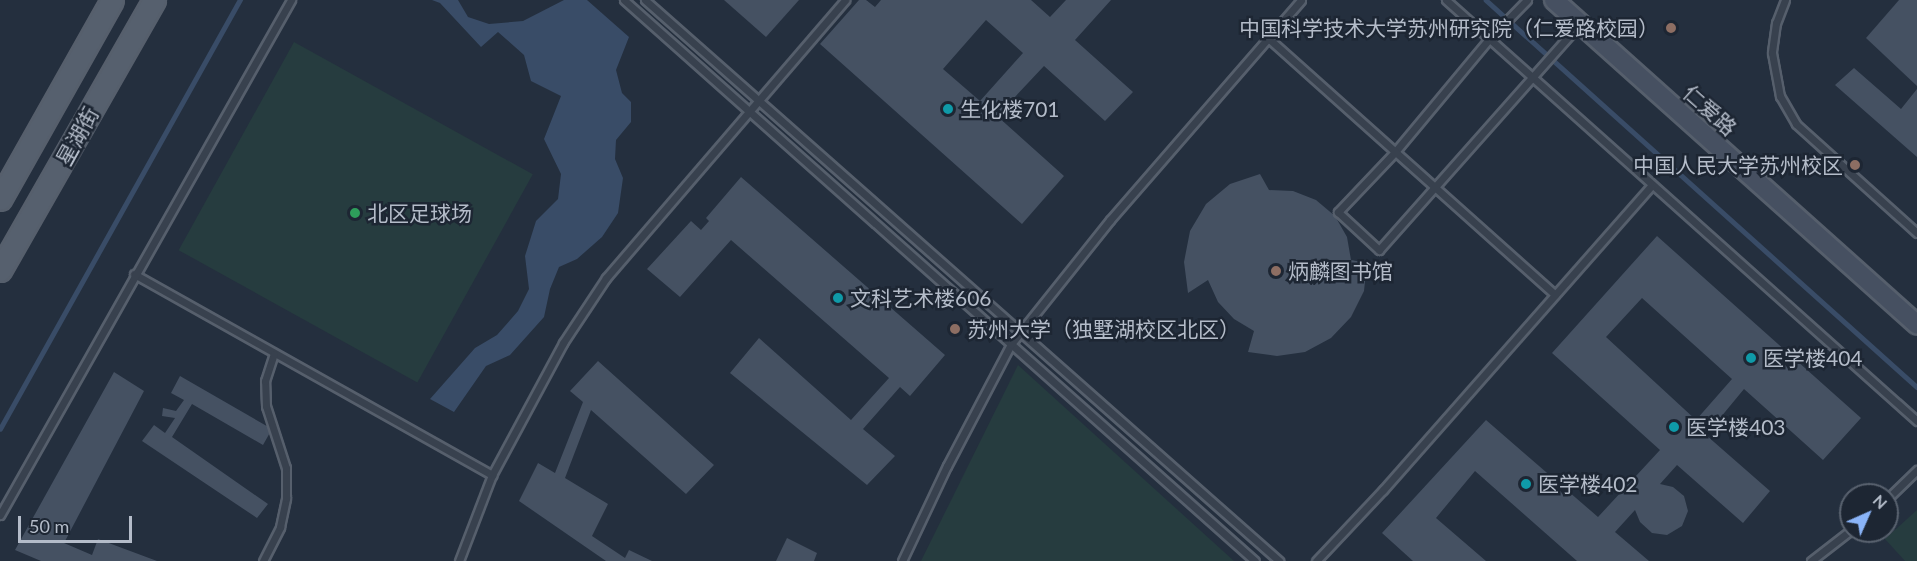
<!DOCTYPE html>
<meta charset="utf-8">
<style>
body{margin:0}
#map{position:relative;width:1917px;height:561px;overflow:hidden;background:#242f3e;font-family:Lato,"Noto Sans SC",sans-serif}
div>[style]{position:absolute}
[style*='--x']{left:calc(var(--x)*1px);top:calc(var(--y)*1px);width:calc(var(--w)*1px);rotate:calc(var(--a)*1deg)}
.green>*{inset:0;background:#263c3f;transform-origin:0 0}
.water>*{inset:0;background:#394c67}
.stream>*{height:4.5px;margin:-2.25px;padding:0 2.25px;transform-origin:2.25px;border-radius:2.25px;background:#394c67}
.building>*{inset:0;background:#455162}
.roads{filter:drop-shadow(2px 0 #565f6c) drop-shadow(-2px 0 #565f6c) drop-shadow(0 2px #565f6c) drop-shadow(0 -2px #565f6c)}
.service>*{height:7px;margin:-3.5px;padding:0 3.5px;transform-origin:3.5px;border-radius:3.5px;background:#38414e}
.secondary>*{height:18px;margin:-9px;padding:0 9px;transform-origin:9px;border-radius:9px;background:#465061}
.primary>*{height:21px;margin:-10.5px;padding:0 10.5px;transform-origin:10.5px;border-radius:10.5px;background:#56606e}
.dots>*{width:16px;height:16px;translate:-50% -50%;box-sizing:border-box;border:3px solid #1d2633;border-radius:50%}
span{translate:-50% -50%;white-space:nowrap;text-align:center;line-height:1.15;-webkit-text-stroke:5px #1d2633;paint-order:stroke}
.poi-label{font-size:21px;color:#b4bcc9}
.right{translate:-100% -50%;text-align:right}
.left{translate:0 -50%;text-align:left}
.street-label{font-size:21px;color:#b4bcc9}
.north{position:absolute;left:1839px;top:483px;width:60px;height:60px;box-sizing:border-box;background:#1d2633;border:2px solid #59626f;border-radius:50%;rotate:45deg;font-size:16px;font-weight:700;line-height:24px;text-align:center;color:#b4bcc9}
.north::after{content:'';display:block;margin:auto;width:21px;height:27px;background:#8ab4f8;clip-path:polygon(50% 0,100% 100%,50% 72%,0 100%)}
.scale{position:absolute;left:18px;top:516px;width:114px;height:27px;box-sizing:border-box;border:3px solid #b4bcc9;border-top:0;padding-left:8px;font-size:18px;line-height:21px;white-space:nowrap;color:#b4bcc9;-webkit-text-stroke:4px #1d2633;paint-order:stroke}
</style>
<div id="map">
<div class="green">
<div style="left:294px;top:42px;width:273px;height:238px;rotate:29deg"></div>
<div style="clip-path:polygon(1018px 365px,1234px 561px,921px 561px)"></div>
<div style="clip-path:polygon(1917px 510px,1917px 561px,1905px 561px,1885px 539px)"></div>
</div>
<div class="water">
<div style="clip-path:polygon(432px 0,458px 0,468px 17px,489px 24px,523px 21px,564px 0,587px 0,629px 37px,616px 70px,622px 93px,631px 102px,631px 122px,616px 140px,615px 159px,623px 178px,618px 213px,602px 237px,577px 259px,559px 267px,550px 289px,544px 317px,510px 355px,486px 366px,454px 412px,430px 399px,475px 348px,497px 335px,518px 311px,529px 289px,525px 256px,536px 221px,558px 199px,561px 174px,544px 139px,561px 96px,531px 81px,524px 55px,498px 32px,481px 47px,440px 3px)"></div>
</div>
<div class="stream">
<div style="--x:1486;--y:0;--w:579;--a:41.92"></div>
<div style="--x:0;--y:429;--w:492;--a:-60.8"></div>
</div>
<div class="building">
<div style="clip-path:polygon(724px 0,799px 0,766px 37px)"></div>
<div style="clip-path:polygon(evenodd,859px 0,866px 0,875px 7px,881px 0,1031px 0,1050px 17px,1066px 0,1111px 0,1075px 40px,1133px 92px,1105px 121px,1044px 66px,997px 116px,1064px 176px,1022px 224px,820px 44px,859px 0,986px 20px,1023px 53px,980px 101px,943px 69px,986px 20px)"></div>
<div style="clip-path:polygon(1899px 0,1917px 0,1917px 86px,1866px 38px)"></div>
<div style="clip-path:polygon(1854px 68px,1901px 109px,1917px 89px,1917px 157px,1835px 85px)"></div>
<div style="clip-path:polygon(1260px 174px,1269px 190px,1293px 191px,1316px 200px,1335px 216px,1347px 237px,1351px 260px,1367px 263px,1364px 291px,1351px 317px,1331px 338px,1305px 352px,1277px 356px,1248px 352px,1254px 331px,1234px 319px,1218px 302px,1208px 280px,1188px 293px,1184px 262px,1190px 231px,1206px 204px,1230px 184px)"></div>
<div style="clip-path:polygon(741px 177px,945px 355px,910px 396px,900px 387px,863px 429px,895px 456px,867px 485px,730px 373px,759px 338px,851px 420px,889px 378px,731px 240px,680px 297px,647px 269px,691px 221px,701px 230px,709px 221px,706px 218px)"></div>
<div style="clip-path:polygon(evenodd,1657px 236px,1861px 418px,1823px 460px,1744px 389px,1706px 435px,1770px 491px,1743px 523px,1677px 465px,1660px 484px,1673px 487px,1684px 496px,1688px 511px,1682px 526px,1667px 535px,1652px 533px,1640px 522px,1635px 510px,1615px 532px,1649px 561px,1577px 561px,1475px 471px,1436px 518px,1486px 561px,1413px 561px,1382px 533px,1486px 420px,1598px 517px,1660px 450px,1552px 353px,1657px 236px,1642px 298px,1732px 379px,1696px 420px,1606px 337px,1642px 298px)"></div>
<div style="clip-path:polygon(598px 361px,714px 465px,686px 494px,591px 410px,565px 478px,608px 504px,592px 536px,625px 558px,629px 550px,652px 561px,606px 561px,519px 501px,538px 463px,555px 473px,583px 402px,570px 391px)"></div>
<div style="clip-path:polygon(114px 372px,144px 391px,64px 543px,92px 555px,98px 539px,157px 561px,41px 561px,15px 550px)"></div>
<div style="clip-path:polygon(180px 376px,272px 429px,263px 445px,192px 404px,172px 437px,268px 504px,257px 518px,142px 441px,154px 425px,165px 433px,175px 418px,162px 416px,163px 408px,176px 411px,184px 400px,171px 393px)"></div>
<div style="clip-path:polygon(787px 538px,817px 553px,814px 561px,776px 561px)"></div>
</div>
<div class="roads">
<div class="service">
<div style="--x:624;--y:0;--w:844;--a:41.64"></div>
<div style="--x:645;--y:0;--w:847;--a:41.5"></div>
<div style="--x:1446;--y:0;--w:632;--a:41.79"></div>
<div style="--x:1527;--y:0;--w:54;--a:134.3"></div>
<div style="--x:1489;--y:39;--w:147;--a:129.8"></div>
<div style="--x:1395;--y:152;--w:83;--a:133.5"></div>
<div style="--x:1338;--y:212;--w:56;--a:42.8"></div>
<div style="--x:1379;--y:250;--w:302;--a:-48.4"></div>
<div style="--x:1785;--y:0;--w:25;--a:111"></div>
<div style="--x:1776;--y:23;--w:30;--a:98"></div>
<div style="--x:1772;--y:53;--w:44;--a:79.5"></div>
<div style="--x:1780;--y:96;--w:32;--a:60"></div>
<div style="--x:1796;--y:124;--w:163;--a:42"></div>
<div style="--x:1268;--y:38;--w:385;--a:41.8"></div>
<div style="--x:134;--y:274;--w:411;--a:29.3"></div>
<div style="--x:1887;--y:499;--w:42;--a:-44"></div>
<div style="--x:0;--y:515;--w:592;--a:-60.53"></div>
<div style="--x:263;--y:561;--w:38;--a:-63"></div>
<div style="--x:280;--y:527;--w:30;--a:-78"></div>
<div style="--x:286;--y:498;--w:30;--a:-90"></div>
<div style="--x:286;--y:468;--w:65;--a:-107.9"></div>
<div style="--x:266;--y:406;--w:25;--a:-92"></div>
<div style="--x:265;--y:381;--w:28;--a:-72"></div>
<div style="--x:459;--y:561;--w:92;--a:-69"></div>
<div style="--x:492;--y:475;--w:150;--a:-61.7"></div>
<div style="--x:563;--y:343;--w:78;--a:-56.5"></div>
<div style="--x:606;--y:278;--w:367;--a:-49.3"></div>
<div style="--x:902;--y:561;--w:105;--a:-64.7"></div>
<div style="--x:947;--y:466;--w:138;--a:-62.3"></div>
<div style="--x:1011;--y:344;--w:159;--a:-51.4"></div>
<div style="--x:1110;--y:220;--w:291;--a:-49"></div>
<div style="--x:1316;--y:561;--w:98;--a:-46.7"></div>
<div style="--x:1383;--y:490;--w:405;--a:-48.6"></div>
<div style="--x:1811;--y:561;--w:51;--a:-37.8"></div>
</div>
<div class="secondary">
<div style="--x:1554;--y:0;--w:487;--a:41.8"></div>
</div>
<div class="primary">
<div style="--x:0;--y:199;--w:228;--a:-60.6"></div>
<div style="--x:0;--y:270;--w:311;--a:-60.3"></div>
</div>
</div>
<div class="dots">
<div style="left:1671px;top:28px;background:#8d6e63"></div>
<div style="left:948px;top:109px;background:#0f9aa8"></div>
<div style="left:1855px;top:165px;background:#8d6e63"></div>
<div style="left:355px;top:213px;background:#2e9e5b"></div>
<div style="left:1276px;top:271px;background:#8d6e63"></div>
<div style="left:838px;top:298px;background:#0f9aa8"></div>
<div style="left:955px;top:329px;background:#8d6e63"></div>
<div style="left:1751px;top:358px;background:#0f9aa8"></div>
<div style="left:1674px;top:427px;background:#0f9aa8"></div>
<div style="left:1526px;top:484px;background:#0f9aa8"></div>
</div>
<div class="poi-label">
<span class="right" style="left:1659px;top:28px">中国科学技术大学苏州研究院（仁爱路校园）</span>
<span class="left" style="left:960px;top:109px">生化楼701</span>
<span class="right" style="left:1843px;top:165px">中国人民大学苏州校区</span>
<span class="left" style="left:367px;top:213px">北区足球场</span>
<span class="left" style="left:1288px;top:271px">炳麟图书馆</span>
<span class="left" style="left:850px;top:298px">文科艺术楼606</span>
<span class="left" style="left:967px;top:329px">苏州大学（独墅湖校区北区）</span>
<span class="left" style="left:1763px;top:358px">医学楼404</span>
<span class="left" style="left:1686px;top:427px">医学楼403</span>
<span class="left" style="left:1538px;top:484px">医学楼402</span>
</div>
<div class="street-label">
<span style="left:1710px;top:110px;rotate:42deg">仁爱路</span>
<span style="left:77px;top:136px;rotate:-61deg">星湖街</span>
</div>
<div class="north">N</div>
<div class="scale">50 m</div>
</div>
